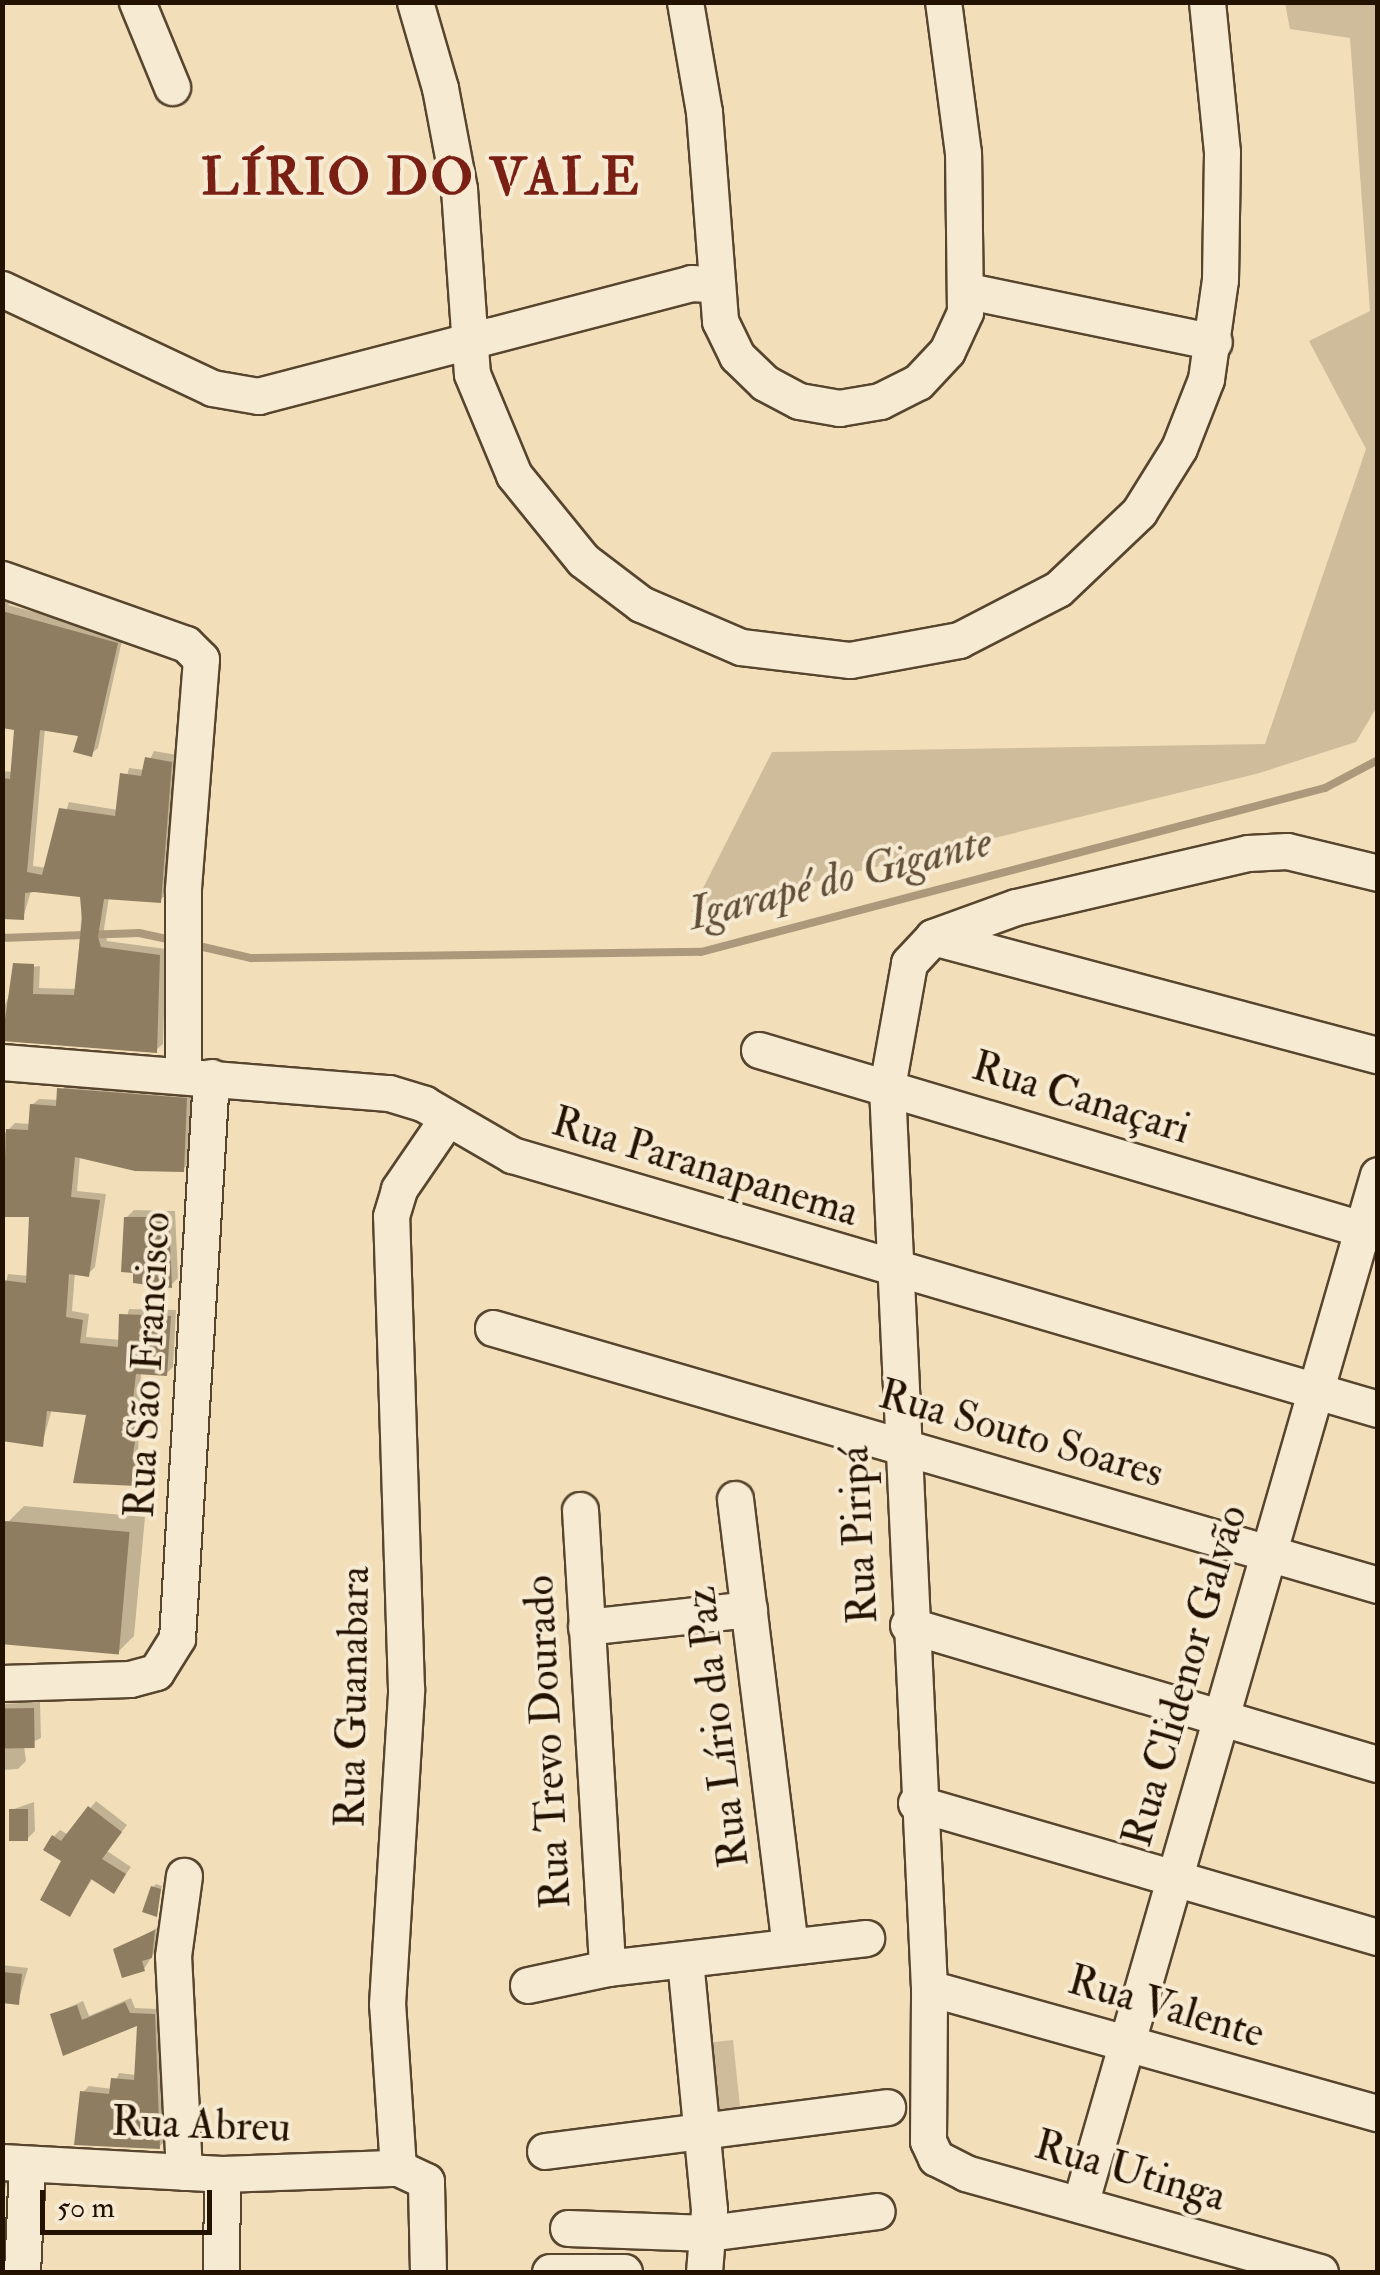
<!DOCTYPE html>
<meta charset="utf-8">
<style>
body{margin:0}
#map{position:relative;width:1380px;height:2275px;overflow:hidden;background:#f2dfba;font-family:"IM FELL Double Pica",serif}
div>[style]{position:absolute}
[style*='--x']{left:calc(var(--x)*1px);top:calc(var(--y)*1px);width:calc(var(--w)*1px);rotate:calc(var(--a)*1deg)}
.green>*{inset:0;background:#cfbc9a;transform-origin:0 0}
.shadow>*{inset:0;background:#0003}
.stream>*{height:8px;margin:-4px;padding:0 4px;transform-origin:4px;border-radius:4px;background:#ac997b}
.building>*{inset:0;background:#8f7d61;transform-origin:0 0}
.roads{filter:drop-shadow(2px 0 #57452e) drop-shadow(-2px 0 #57452e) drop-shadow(0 2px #57452e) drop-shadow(0 -2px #57452e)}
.minor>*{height:35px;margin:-17.5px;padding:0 17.5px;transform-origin:17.5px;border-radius:17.5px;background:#f7ead2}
span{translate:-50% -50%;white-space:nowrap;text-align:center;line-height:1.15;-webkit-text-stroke:8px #f7ead2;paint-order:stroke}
.street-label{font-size:42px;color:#231200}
.water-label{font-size:45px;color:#614f37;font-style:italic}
.district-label{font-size:52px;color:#7a1f14;font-weight:700;letter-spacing:2.5px}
.frame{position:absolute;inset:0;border:5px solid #231200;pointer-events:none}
.scale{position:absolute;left:40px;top:2190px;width:172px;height:45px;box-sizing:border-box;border:5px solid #231200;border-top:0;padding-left:12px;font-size:30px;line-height:35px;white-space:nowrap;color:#231200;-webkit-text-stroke:8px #f7ead2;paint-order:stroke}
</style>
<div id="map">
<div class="green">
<div style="clip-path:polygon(1285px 3px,1377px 3px,1378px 705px,1356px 742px,1256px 774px,691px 912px,772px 752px,1265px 744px,1366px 449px,1309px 341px,1370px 311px,1350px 38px,1290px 29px)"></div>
<div style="left:733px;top:2040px;width:69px;height:28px;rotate:84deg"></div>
</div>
<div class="shadow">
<div style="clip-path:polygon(2px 592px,13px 600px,8px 605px,123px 636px,98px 748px,91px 754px,81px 734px,45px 728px,33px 866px,47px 868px,69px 802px,118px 810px,129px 768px,145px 770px,154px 751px,177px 755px,167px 894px,160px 900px,109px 897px,104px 929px,107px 941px,166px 949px,163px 1044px,156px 1050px,3px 1039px,3px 1009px,22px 968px,40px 966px,39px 988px,76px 989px,83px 894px,31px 891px,23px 918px,2px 917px,2px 771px,13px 772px,17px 728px,2px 725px)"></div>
<div style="clip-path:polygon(66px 1082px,192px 1092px,190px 1162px,183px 1169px,80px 1156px,77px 1191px,106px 1194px,95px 1267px,88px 1274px,75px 1272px,72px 1311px,89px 1314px,86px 1337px,121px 1340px,129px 1309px,176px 1310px,173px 1367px,166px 1374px,141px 1372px,138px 1453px,146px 1454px,136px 1483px,89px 1413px,52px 1409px,42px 1444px,2px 1301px,8px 1274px,29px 1276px,31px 1215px,5px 1214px,2px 1136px,15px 1123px,31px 1124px,32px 1105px,39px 1099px,59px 1100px)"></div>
<div style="clip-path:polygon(134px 1210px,175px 1211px,178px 1278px,171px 1285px,126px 1218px)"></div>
<div style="clip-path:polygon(24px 1506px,145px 1517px,134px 1636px,118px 1652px,2px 1642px,8px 1522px)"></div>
<div style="clip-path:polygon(40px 1702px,41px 1738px,24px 1746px,26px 1761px,18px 1769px,2px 1770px,2px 1704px)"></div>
<div style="clip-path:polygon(96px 1801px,127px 1825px,107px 1851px,131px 1867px,114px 1891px,93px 1878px,70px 1914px,64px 1860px,54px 1836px,60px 1830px,69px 1835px)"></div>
<div style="clip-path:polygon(34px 1802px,35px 1831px,28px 1838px,11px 1810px)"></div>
<div style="clip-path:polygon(156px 1884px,162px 1886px,156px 1914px,153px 1887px)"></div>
<div style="clip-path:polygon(159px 1927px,156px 1950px,144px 1969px,116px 1950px)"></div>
<div style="clip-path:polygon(2px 1965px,28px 1968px,18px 2002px,2px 2000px)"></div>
<div style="clip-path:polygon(131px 1998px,135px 2008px,160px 2009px,165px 2141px,159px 2147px,83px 2092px,89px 2086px,112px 2089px,119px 2073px,136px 2075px,140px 2023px,65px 2053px,52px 2015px,83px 2001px,89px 2016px)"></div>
<div style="clip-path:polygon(2px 2170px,9px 2176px,2px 2199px)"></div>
</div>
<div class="stream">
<div style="--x:2;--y:938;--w:137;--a:-2.1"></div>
<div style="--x:139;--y:933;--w:34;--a:12"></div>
<div style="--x:190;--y:944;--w:63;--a:12.9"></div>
<div style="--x:251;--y:958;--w:450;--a:-0.8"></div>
<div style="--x:701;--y:952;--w:645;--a:-14.73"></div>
<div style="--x:1325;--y:788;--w:60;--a:-27.8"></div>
</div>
<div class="building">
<div style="clip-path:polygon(2px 611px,118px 643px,92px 757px,73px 752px,78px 736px,40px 730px,27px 872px,42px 875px,59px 808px,115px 816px,120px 773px,141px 776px,145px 757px,172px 762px,161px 903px,104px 899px,98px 937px,101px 947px,160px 955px,157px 1053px,2px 1041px,13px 963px,34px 964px,33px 994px,74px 995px,82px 919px,80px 897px,34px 892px,25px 893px,24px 920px,2px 919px,2px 778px,10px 779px,14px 730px,2px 728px)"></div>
<div style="clip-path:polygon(57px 1088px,187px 1098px,184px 1172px,135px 1171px,75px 1157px,71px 1197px,100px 1200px,89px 1277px,69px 1274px,66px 1317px,83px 1320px,80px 1343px,118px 1347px,119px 1314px,171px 1316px,167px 1376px,136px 1374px,131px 1418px,139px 1419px,132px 1459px,141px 1460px,137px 1486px,73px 1483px,86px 1415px,47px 1411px,43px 1447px,2px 1441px,2px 1280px,26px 1283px,29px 1217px,3px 1217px,6px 1129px,28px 1130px,30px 1104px,56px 1106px)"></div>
<div style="clip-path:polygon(124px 1217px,169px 1217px,172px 1288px,133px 1283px,133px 1273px,121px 1272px)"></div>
<div style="left:5px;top:1521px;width:125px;height:123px;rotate:5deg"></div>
<div style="left:34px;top:1708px;width:40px;height:32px;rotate:89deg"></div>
<div style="clip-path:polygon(88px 1806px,122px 1832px,102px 1859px,126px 1874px,114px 1894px,91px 1879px,70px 1917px,40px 1900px,61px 1861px,43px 1850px,52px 1835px,61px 1841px)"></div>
<div style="left:9px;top:1809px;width:19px;height:32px"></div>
<div style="clip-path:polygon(151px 1886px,161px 1889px,157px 1917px,142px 1912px)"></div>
<div style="clip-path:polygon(155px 1930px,152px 1958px,142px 1961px,145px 1971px,122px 1978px,113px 1949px)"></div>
<div style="clip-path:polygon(2px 1972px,22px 1974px,19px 2005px,2px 2003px)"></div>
<div style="clip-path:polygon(125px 2002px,130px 2013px,155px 2014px,160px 2149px,74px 2145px,80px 2091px,109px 2094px,111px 2078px,134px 2080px,137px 2026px,63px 2056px,50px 2014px,77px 2005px,82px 2020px)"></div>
</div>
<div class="roads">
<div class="minor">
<div style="--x:137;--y:2;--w:92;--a:67.6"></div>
<div style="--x:415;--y:2;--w:90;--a:73.8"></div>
<div style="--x:440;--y:88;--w:103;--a:79.3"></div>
<div style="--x:459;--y:189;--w:185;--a:86"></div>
<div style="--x:472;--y:374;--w:109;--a:67.4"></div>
<div style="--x:514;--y:475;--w:109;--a:50.9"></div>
<div style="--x:583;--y:560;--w:73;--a:37.2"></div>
<div style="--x:641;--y:604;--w:109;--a:23.3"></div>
<div style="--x:741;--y:647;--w:110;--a:6.8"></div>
<div style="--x:850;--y:660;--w:111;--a:-10.4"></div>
<div style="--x:959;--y:640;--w:111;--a:-27.3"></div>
<div style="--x:1058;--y:589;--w:112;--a:-43.5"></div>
<div style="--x:1139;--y:512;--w:75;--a:-58"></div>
<div style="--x:1179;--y:448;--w:74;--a:-68.6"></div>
<div style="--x:1206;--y:379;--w:100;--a:-82"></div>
<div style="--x:1220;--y:280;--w:128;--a:-89.1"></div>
<div style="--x:1222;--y:152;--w:151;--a:-95.7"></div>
<div style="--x:685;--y:2;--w:112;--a:80.2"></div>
<div style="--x:704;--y:112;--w:210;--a:85.6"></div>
<div style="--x:720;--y:321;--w:39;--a:64"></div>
<div style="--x:737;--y:356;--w:39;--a:44"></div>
<div style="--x:765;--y:383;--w:38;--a:28"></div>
<div style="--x:799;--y:401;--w:41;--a:9.9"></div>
<div style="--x:839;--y:408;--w:42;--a:-9.7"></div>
<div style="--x:880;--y:401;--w:42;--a:-26.6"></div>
<div style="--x:918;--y:382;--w:42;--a:-46.9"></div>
<div style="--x:947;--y:351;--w:43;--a:-65.2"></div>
<div style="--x:965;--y:312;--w:159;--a:-90.7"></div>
<div style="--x:963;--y:153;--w:152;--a:-97.5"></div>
<div style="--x:2;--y:289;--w:232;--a:25.2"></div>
<div style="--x:212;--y:388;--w:47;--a:9.9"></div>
<div style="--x:258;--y:396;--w:448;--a:-14.6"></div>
<div style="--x:691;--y:283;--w:22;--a:3"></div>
<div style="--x:968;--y:291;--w:251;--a:11.7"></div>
<div style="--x:2;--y:579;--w:195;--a:19.5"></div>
<div style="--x:186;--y:644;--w:21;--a:45"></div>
<div style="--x:201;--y:659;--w:232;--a:94.5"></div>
<div style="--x:183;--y:890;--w:183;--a:90"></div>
<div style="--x:933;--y:937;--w:460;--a:14.9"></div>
<div style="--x:759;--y:1050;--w:646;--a:16.55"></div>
<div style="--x:2;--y:1062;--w:388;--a:4.6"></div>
<div style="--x:389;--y:1093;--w:37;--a:17"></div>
<div style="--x:424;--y:1104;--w:102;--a:30.1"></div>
<div style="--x:512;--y:1155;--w:902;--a:16.35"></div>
<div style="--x:493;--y:1328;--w:922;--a:16.19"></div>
<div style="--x:735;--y:1499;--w:448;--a:83"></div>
<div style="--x:580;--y:1510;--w:459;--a:86.6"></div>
<div style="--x:908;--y:1625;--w:490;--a:16.5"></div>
<div style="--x:586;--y:1627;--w:164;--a:-6.3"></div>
<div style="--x:2;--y:1683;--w:128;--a:-1.8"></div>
<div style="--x:130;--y:1679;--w:27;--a:-15"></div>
<div style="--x:156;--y:1672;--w:40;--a:-58"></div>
<div style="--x:177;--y:1638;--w:562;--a:-86.53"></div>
<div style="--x:916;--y:1803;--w:481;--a:16.2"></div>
<div style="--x:685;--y:1960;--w:251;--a:84.5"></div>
<div style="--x:709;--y:2210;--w:62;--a:94.6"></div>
<div style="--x:528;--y:1985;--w:81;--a:-12.1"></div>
<div style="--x:607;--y:1968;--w:261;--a:-6.6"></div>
<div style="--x:929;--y:1988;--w:466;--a:15.6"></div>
<div style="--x:545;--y:2151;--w:345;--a:-7.3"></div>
<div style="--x:2;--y:2162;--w:220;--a:3.1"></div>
<div style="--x:222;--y:2174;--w:176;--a:-2"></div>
<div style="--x:184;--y:2172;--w:216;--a:-92.9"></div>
<div style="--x:173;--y:1956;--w:81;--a:-82.2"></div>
<div style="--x:1081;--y:2201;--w:1068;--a:-73.86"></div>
<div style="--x:568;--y:2228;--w:140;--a:2"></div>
<div style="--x:708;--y:2233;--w:170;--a:-7.4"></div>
<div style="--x:22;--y:2272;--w:108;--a:-87.3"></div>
<div style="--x:221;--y:2272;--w:98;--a:-89.4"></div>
<div style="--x:428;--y:2272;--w:91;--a:-91.3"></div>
<div style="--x:426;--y:2181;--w:31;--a:-155"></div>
<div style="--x:398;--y:2168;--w:164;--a:-93.8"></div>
<div style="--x:387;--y:2004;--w:316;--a:-86.5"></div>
<div style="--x:406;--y:1689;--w:473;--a:-91.8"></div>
<div style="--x:391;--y:1216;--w:28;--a:-73"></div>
<div style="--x:399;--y:1189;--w:85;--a:-55.6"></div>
<div style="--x:550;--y:2272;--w:74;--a:0"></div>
<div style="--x:1320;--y:2272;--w:368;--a:-164.4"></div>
<div style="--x:966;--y:2173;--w:34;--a:-153"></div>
<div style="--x:936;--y:2158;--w:19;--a:-115"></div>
<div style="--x:928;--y:2141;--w:153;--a:-89.6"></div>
<div style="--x:929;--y:1988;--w:902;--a:-92.67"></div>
<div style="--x:887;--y:1087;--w:126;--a:-79.9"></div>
<div style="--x:909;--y:963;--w:35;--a:-47"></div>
<div style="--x:933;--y:937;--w:88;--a:-19.9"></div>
<div style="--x:1016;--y:907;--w:238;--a:-13.1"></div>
<div style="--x:1248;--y:853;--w:39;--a:-3"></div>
<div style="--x:1287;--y:851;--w:94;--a:13.6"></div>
</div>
</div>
<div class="street-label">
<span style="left:1081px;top:1098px;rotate:17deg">Rua Canaçari</span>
<span style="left:705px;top:1167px;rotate:17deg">Rua Paranapanema</span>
<span style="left:148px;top:1365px;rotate:-87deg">Rua São Francisco</span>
<span style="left:1021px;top:1434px;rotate:16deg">Rua Souto Soares</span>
<span style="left:859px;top:1535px;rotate:-93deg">Rua Piripá</span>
<span style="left:1185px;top:1676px;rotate:-74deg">Rua Clidenor Galvão</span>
<span style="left:353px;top:1697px;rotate:-89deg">Rua Guanabara</span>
<span style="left:718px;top:1727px;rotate:-97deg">Rua Lírio da Paz</span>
<span style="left:548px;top:1742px;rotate:-93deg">Rua Trevo Dourado</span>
<span style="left:1166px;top:2007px;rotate:16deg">Rua Valente</span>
<span style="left:201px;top:2125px;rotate:2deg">Rua Abreu</span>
<span style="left:1130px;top:2171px;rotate:16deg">Rua Utinga</span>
</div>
<div class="water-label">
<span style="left:840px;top:879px;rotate:-14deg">Igarapé do Gigante</span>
</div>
<div class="district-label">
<span style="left:421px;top:178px">LÍRIO DO VALE</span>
</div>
<div class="frame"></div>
<div class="scale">50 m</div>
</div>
